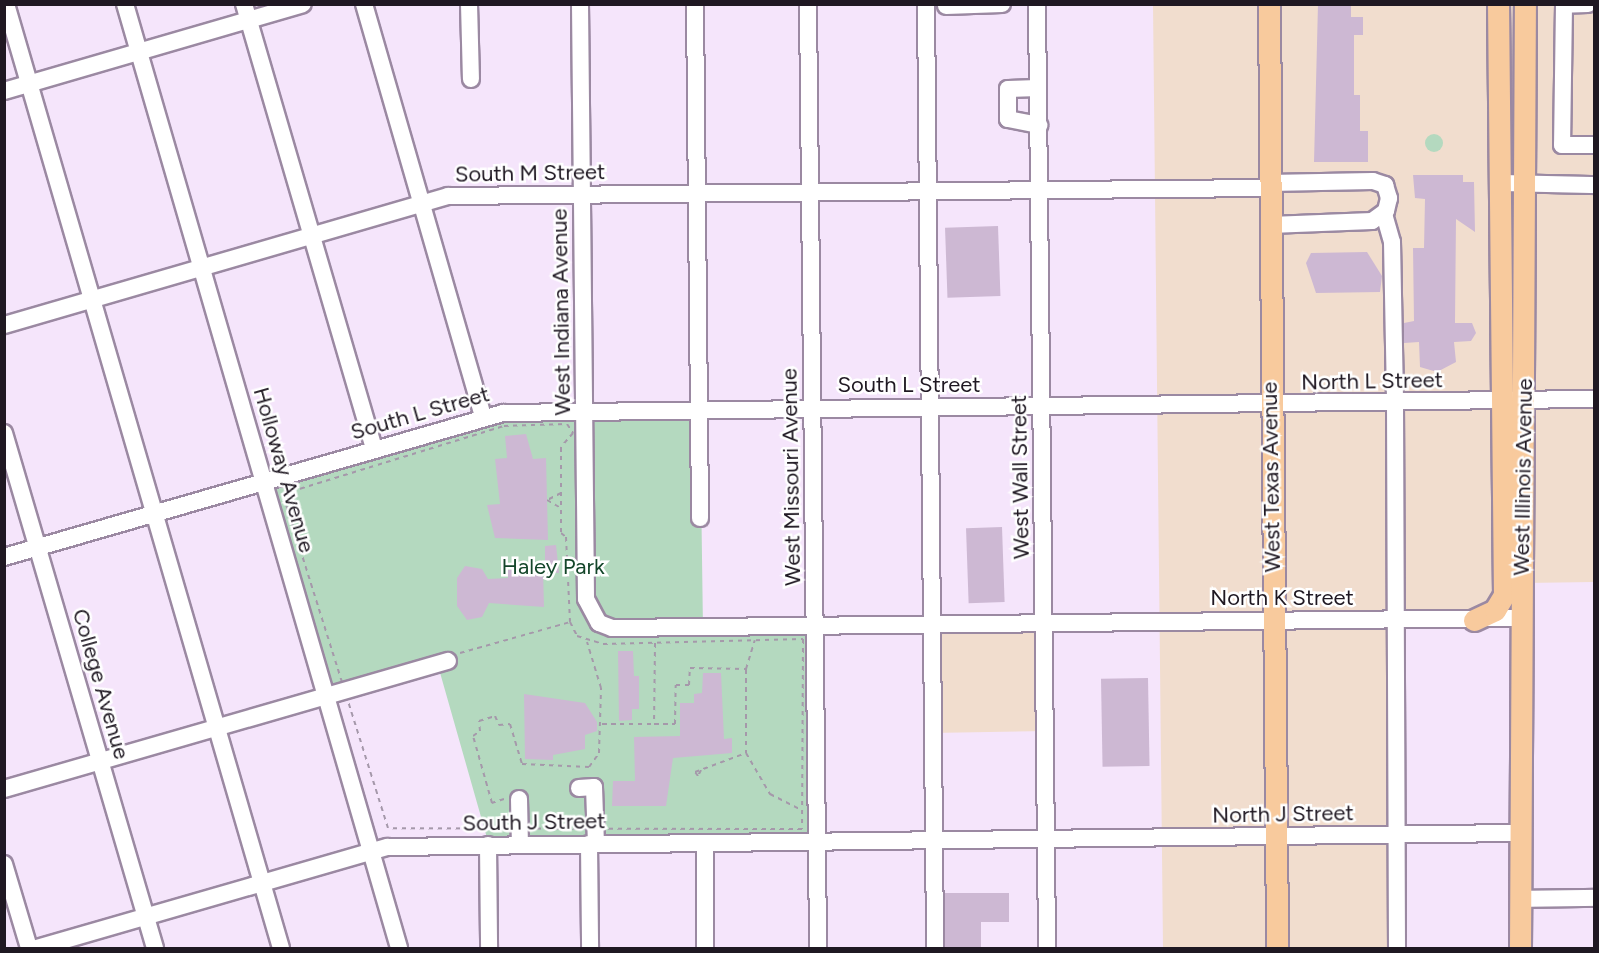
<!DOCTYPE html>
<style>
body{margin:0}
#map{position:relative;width:1599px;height:953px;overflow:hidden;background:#f5e5fb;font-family:Figtree,sans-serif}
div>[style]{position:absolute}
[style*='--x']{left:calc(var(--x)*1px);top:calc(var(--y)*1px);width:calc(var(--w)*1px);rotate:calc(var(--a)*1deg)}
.commercial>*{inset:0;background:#f1ddce;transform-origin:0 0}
.green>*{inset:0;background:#b4d9bf}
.round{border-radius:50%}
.building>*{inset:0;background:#cdb8d3;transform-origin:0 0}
.path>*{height:2px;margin-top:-1px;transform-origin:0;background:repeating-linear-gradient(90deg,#a598aa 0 4.5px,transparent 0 9px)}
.roads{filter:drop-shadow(2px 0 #9b89a2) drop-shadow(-2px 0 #9b89a2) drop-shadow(0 2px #9b89a2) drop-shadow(0 -2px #9b89a2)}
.minor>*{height:16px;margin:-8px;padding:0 8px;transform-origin:8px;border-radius:8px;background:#fff}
.major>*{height:21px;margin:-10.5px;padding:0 10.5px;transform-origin:10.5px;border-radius:10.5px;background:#f8ca9d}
span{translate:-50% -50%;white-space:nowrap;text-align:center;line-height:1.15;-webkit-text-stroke:5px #fff;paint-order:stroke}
.street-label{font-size:22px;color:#1f1822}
.park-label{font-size:22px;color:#14462a}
.frame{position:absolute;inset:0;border:6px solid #1f1822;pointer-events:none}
</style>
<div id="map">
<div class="commercial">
<div style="clip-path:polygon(1153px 5px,1594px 5px,1594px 582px,1518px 583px,1518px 619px,1401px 619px,1397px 948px,1163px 948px)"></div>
<div style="left:1044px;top:623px;width:108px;height:115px;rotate:89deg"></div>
</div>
<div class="green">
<div class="round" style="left:1425px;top:134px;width:18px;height:18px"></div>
<div style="clip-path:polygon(700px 411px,703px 629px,811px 630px,812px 837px,487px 838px,435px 655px,329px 689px,272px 486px,504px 418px)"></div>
</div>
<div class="building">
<div style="clip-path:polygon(1318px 4px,1351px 4px,1351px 17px,1363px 17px,1363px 35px,1354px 35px,1354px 95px,1360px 95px,1360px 131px,1368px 131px,1368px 162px,1314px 162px)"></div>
<div style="clip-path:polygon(1413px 175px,1463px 175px,1463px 182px,1474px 182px,1475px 232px,1456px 219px,1455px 323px,1472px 323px,1476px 333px,1471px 341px,1454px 342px,1456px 362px,1437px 372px,1420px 367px,1419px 342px,1404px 343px,1404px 323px,1414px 321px,1413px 248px,1424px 248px,1425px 199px,1415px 198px)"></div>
<div style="left:998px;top:226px;width:70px;height:53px;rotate:88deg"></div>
<div style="clip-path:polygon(1367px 252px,1382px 276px,1380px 292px,1316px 293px,1306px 263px,1311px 253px)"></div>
<div style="clip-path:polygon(526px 434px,533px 459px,546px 458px,548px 540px,495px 538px,487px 505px,500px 504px,495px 459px,507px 458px,505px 436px)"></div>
<div style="left:1002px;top:527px;width:75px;height:36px;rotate:88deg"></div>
<div style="clip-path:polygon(556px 545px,559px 573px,545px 572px,545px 546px)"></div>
<div style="clip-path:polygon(465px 566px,482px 569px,488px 579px,508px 578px,508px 570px,543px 570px,544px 607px,489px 603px,482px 617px,467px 620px,457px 606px,457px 578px)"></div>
<div style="clip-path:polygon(618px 651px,633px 651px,634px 676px,639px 676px,639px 709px,632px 709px,632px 720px,619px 721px)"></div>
<div style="clip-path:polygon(703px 673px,721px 673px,724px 739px,732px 738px,732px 753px,673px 758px,666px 806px,612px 806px,613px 781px,635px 781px,634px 737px,680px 736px,680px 703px,694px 703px,694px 694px,702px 693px)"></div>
<div style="left:1148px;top:678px;width:88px;height:47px;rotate:89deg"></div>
<div style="clip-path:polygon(524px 694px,585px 703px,597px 722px,597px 731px,585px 735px,585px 749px,553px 755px,553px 760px,525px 759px)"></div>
<div style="clip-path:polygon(945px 893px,1009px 893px,1009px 922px,981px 922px,981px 948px,945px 948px)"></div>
</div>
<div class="path">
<div style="--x:567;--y:424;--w:11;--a:56"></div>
<div style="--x:573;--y:433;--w:18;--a:131"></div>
<div style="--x:561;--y:447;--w:86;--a:90"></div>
<div style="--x:561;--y:533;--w:6;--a:39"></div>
<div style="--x:566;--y:537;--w:85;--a:87.3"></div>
<div style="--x:570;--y:622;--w:16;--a:63"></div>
<div style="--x:577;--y:636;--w:27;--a:17"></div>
<div style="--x:603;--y:644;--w:200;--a:-1.4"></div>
<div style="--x:803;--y:639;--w:190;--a:90.3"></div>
<div style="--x:802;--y:829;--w:414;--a:-179.9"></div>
<div style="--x:388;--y:828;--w:350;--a:-107.5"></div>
<div style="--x:283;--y:494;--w:231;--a:-17.1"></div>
<div style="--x:504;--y:426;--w:63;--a:-1.8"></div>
<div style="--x:561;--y:493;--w:16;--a:153"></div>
<div style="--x:547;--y:500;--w:16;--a:30"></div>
<div style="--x:655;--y:643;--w:81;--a:90.7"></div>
<div style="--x:654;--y:724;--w:21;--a:0"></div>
<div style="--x:675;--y:724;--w:39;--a:-89"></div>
<div style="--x:676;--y:685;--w:13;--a:0"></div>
<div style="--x:689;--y:685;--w:17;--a:-87"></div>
<div style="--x:690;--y:668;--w:56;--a:1"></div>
<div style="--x:746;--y:669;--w:84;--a:90"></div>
<div style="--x:746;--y:753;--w:48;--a:59.7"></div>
<div style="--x:770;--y:794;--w:35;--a:27"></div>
<div style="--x:460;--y:653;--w:114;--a:-15.7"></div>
<div style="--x:746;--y:669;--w:30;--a:-73"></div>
<div style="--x:602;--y:724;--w:52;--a:0"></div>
<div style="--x:701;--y:770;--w:7;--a:117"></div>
<div style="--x:698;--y:776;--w:5;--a:-127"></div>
<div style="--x:695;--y:772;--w:54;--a:-20.4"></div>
<div style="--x:504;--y:799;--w:13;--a:162"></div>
<div style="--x:492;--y:803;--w:70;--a:-105.8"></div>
<div style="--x:473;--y:736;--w:9;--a:-36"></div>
<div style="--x:480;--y:731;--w:10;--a:-96"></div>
<div style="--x:479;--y:721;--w:17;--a:-17"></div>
<div style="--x:495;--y:716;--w:10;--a:66"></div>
<div style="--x:499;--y:725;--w:11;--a:-5"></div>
<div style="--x:510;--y:724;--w:42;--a:73.3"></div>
<div style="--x:522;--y:764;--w:67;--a:2.6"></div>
<div style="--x:589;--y:767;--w:17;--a:-54"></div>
<div style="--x:599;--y:753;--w:65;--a:-88.2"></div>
<div style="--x:601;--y:688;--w:48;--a:-106.9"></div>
</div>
<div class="roads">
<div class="minor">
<div style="--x:6;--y:4;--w:983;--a:73.76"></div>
<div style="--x:125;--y:4;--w:983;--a:73.81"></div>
<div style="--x:244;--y:4;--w:464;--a:73.7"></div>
<div style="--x:364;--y:4;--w:429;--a:73.9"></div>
<div style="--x:469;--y:4;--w:75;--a:88.5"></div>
<div style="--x:580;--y:4;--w:595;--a:89.42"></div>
<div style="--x:586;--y:599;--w:27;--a:62"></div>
<div style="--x:599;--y:623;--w:14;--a:21"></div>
<div style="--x:612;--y:628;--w:909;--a:-0.63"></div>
<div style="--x:695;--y:4;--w:514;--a:89.44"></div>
<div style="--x:808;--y:4;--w:944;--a:89.39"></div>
<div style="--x:926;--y:4;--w:944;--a:89.45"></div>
<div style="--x:1037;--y:4;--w:944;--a:89.39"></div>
<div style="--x:1588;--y:4;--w:24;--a:178"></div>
<div style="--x:1564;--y:5;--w:140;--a:90.8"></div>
<div style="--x:1562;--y:145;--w:32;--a:0"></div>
<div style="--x:946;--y:6;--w:56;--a:-2"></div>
<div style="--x:1038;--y:88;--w:30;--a:178"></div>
<div style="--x:1008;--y:89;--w:30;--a:90"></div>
<div style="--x:1008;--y:119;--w:32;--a:11"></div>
<div style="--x:4;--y:91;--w:311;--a:-16.2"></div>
<div style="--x:1269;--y:183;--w:104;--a:-1.1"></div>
<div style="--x:1373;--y:181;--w:13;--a:18"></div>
<div style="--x:1385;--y:185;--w:14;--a:73"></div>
<div style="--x:1389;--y:198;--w:13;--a:103"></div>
<div style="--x:1386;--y:211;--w:17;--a:144"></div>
<div style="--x:1372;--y:221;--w:102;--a:177.8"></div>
<div style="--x:1499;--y:183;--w:95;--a:1.2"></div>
<div style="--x:1384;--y:214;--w:29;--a:74"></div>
<div style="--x:1392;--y:242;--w:161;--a:88.9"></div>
<div style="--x:1395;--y:403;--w:545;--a:89.79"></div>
<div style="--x:4;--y:325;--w:462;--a:-16.2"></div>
<div style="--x:448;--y:196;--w:822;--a:-0.56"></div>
<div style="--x:4;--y:433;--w:537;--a:73.66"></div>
<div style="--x:4;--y:557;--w:519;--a:-16.1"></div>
<div style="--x:503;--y:413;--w:1091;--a:-0.74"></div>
<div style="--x:579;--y:788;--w:15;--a:-4"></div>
<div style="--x:594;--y:787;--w:57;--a:88"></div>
<div style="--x:4;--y:789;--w:462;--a:-16.1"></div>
<div style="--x:519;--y:799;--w:46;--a:88.8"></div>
<div style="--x:705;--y:843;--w:105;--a:90"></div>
<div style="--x:589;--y:844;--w:104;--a:89.4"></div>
<div style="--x:488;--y:845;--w:103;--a:89.4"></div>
<div style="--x:4;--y:864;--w:88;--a:73.4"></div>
<div style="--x:1520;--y:899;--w:74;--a:-0.8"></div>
<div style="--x:37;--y:948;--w:365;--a:-16.1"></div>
<div style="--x:388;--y:847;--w:1132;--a:-0.71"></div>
</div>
<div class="major">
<div style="--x:1269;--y:4;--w:944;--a:89.51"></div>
<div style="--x:1474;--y:620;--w:23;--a:-25"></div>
<div style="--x:1495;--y:610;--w:17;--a:-59"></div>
<div style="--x:1504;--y:595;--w:591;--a:-90.58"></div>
<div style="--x:1520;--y:948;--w:944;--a:-89.7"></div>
</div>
</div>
<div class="street-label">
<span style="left:530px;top:173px;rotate:-1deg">South M Street</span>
<span style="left:561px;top:312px;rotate:-91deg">West Indiana Avenue</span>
<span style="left:1372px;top:381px;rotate:-1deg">North L Street</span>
<span style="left:909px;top:385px">South L Street</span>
<span style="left:420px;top:413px;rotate:-16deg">South L Street</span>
<span style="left:284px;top:470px;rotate:74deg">Holloway Avenue</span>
<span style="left:791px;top:477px;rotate:-91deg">West Missouri Avenue</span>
<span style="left:1020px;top:477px;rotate:-91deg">West Wall Street</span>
<span style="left:1271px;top:477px;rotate:-91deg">West Texas Avenue</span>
<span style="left:1523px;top:477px;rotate:-89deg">West Illinois Avenue</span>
<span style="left:1282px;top:598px">North K Street</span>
<span style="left:101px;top:684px;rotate:74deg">College Avenue</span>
<span style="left:1283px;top:814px;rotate:-1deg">North J Street</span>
<span style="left:534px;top:822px;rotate:-1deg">South J Street</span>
</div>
<div class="park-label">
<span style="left:553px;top:567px">Haley Park</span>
</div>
<div class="frame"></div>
</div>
